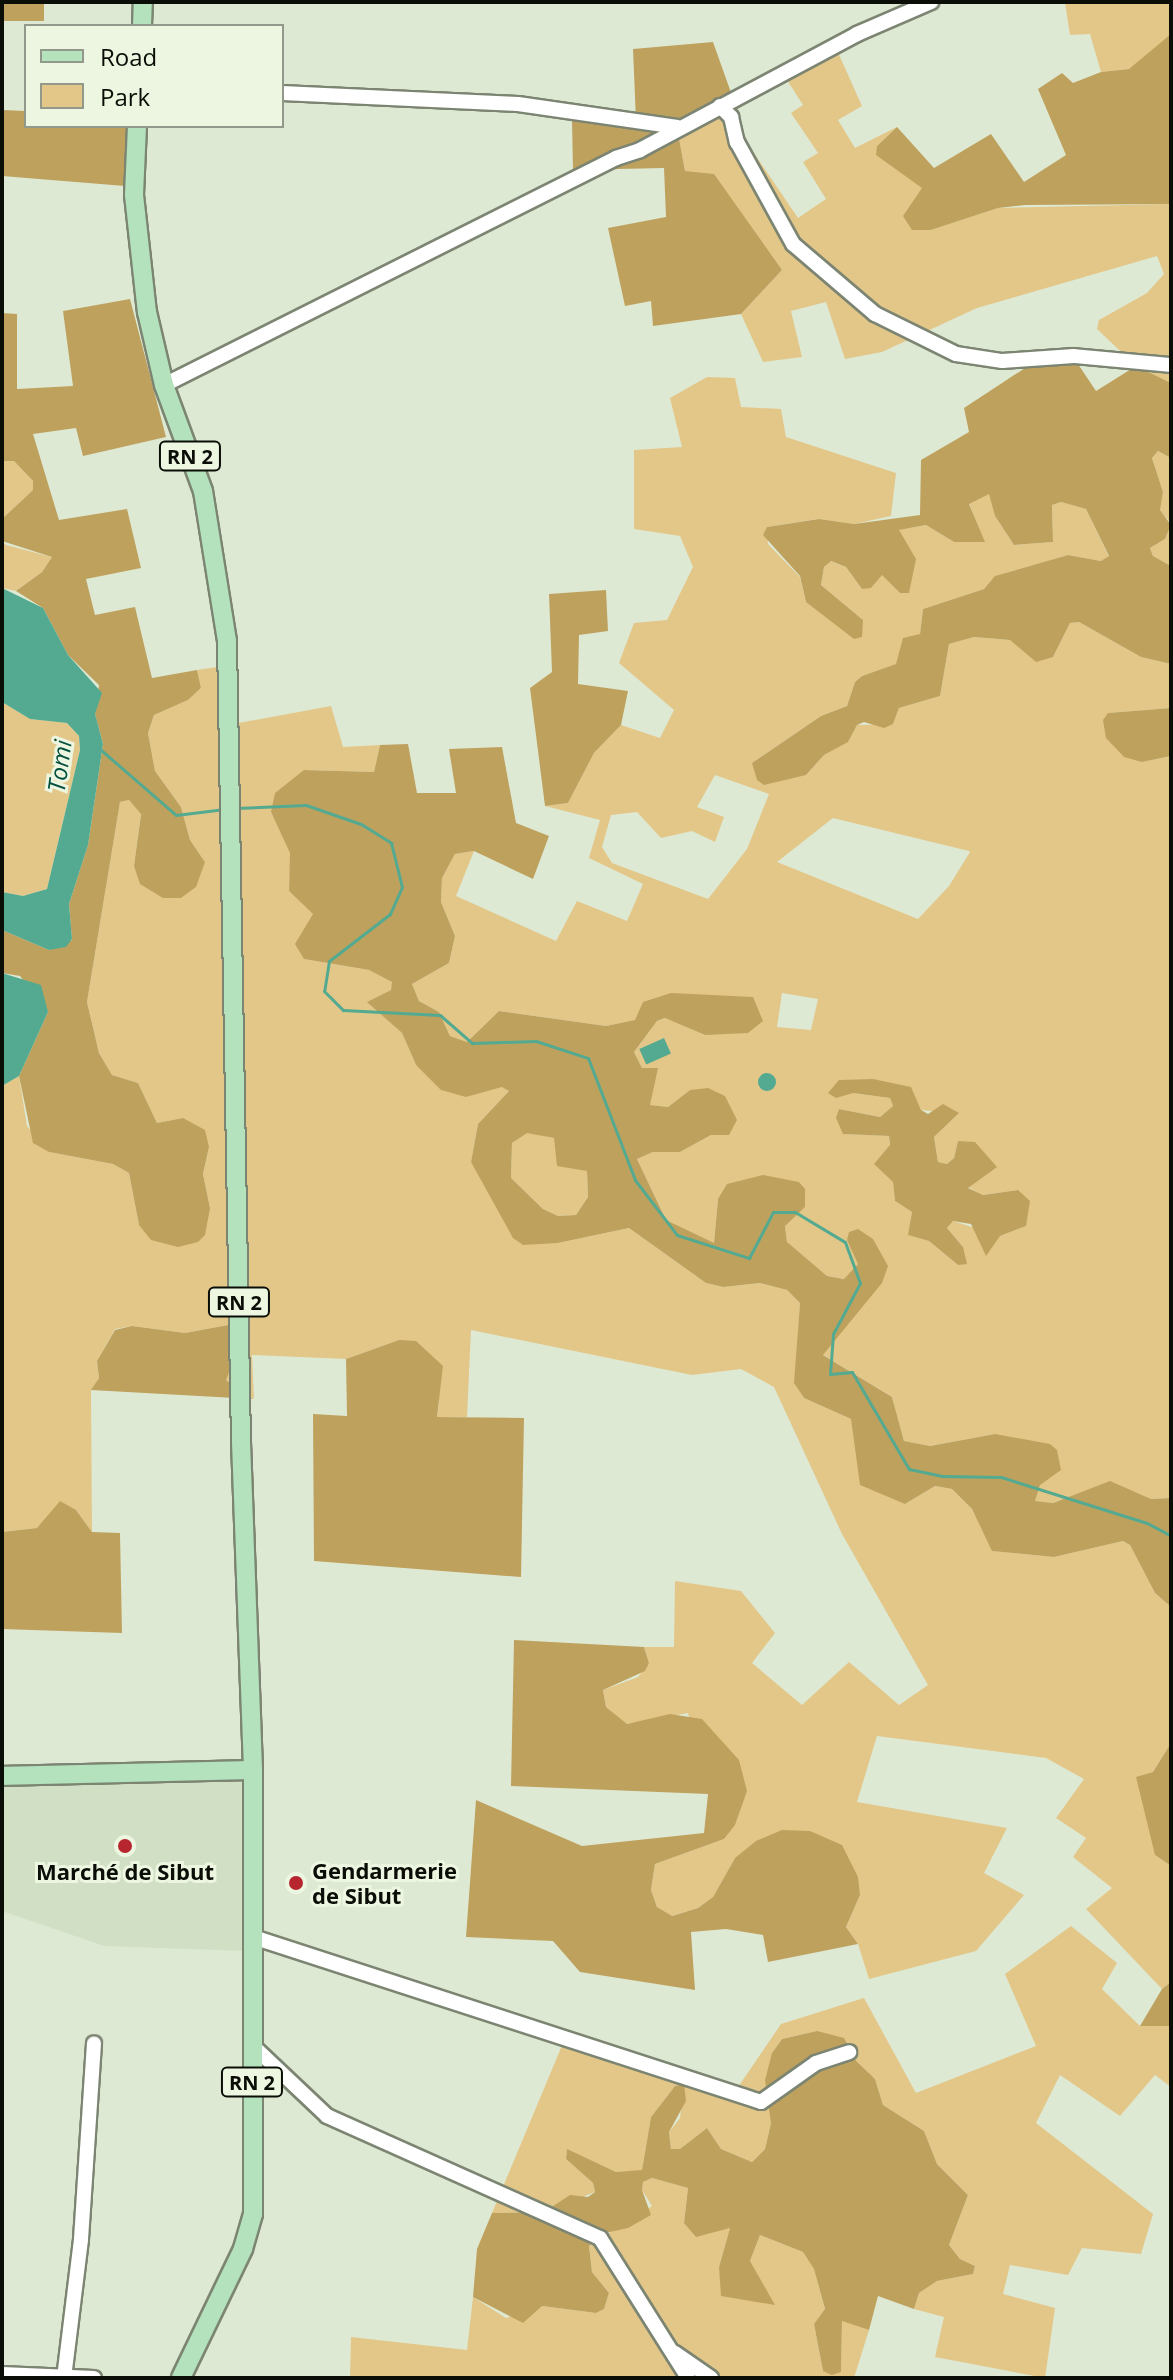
<!DOCTYPE html>
<meta charset="utf-8">
<style>
body{margin:0}
#map{position:relative;width:1173px;height:2380px;overflow:hidden;background:#dee9d4;font-family:"Open Sans",sans-serif}
div>[style]{position:absolute}
[style*='--x']{left:calc(var(--x)*1px);top:calc(var(--y)*1px);width:calc(var(--w)*1px);rotate:calc(var(--a)*1deg)}
.built>*{inset:0;background:#d1dfc4}
.green>*{inset:0;background:#e3c789}
.forest>*{inset:0;background:#bfa15e;transform-origin:0 0}
.water>*{inset:0;background:#54aa90;transform-origin:0 0}
.round{border-radius:50%}
.stream>*{height:3px;margin:-1.5px;padding:0 1.5px;transform-origin:1.5px;border-radius:1.5px;background:#54aa90}
.roads{filter:drop-shadow(2px 0 #7c8572) drop-shadow(-2px 0 #7c8572) drop-shadow(0 2px #7c8572) drop-shadow(0 -2px #7c8572)}
.minor>*{height:14px;margin:-7px;padding:0 7px;transform-origin:7px;border-radius:7px;background:#fff}
.major>*{height:18px;margin:-9px;padding:0 9px;transform-origin:9px;border-radius:9px;background:#b3e2bd}
.dots>*{width:22px;height:22px;translate:-50% -50%;box-sizing:border-box;border:4px solid #ecf6e1;border-radius:50%}
span{translate:-50% -50%;white-space:nowrap;text-align:center;line-height:1.15;-webkit-text-stroke:6px #ecf6e1;paint-order:stroke}
.shield-label span{padding:2px 6px;background:#ecf6e1;border:2px solid;border-radius:6px;-webkit-text-stroke-width:0}
.shield-label{font-size:20px;color:#0b0e07;font-weight:700}
.poi-label{font-size:22px;color:#0b0e07;font-weight:700}
.left{translate:0 -50%;text-align:left}
.water-label{font-size:24px;color:#03503e;font-style:italic}
.frame{position:absolute;inset:0;border:4px solid #0b0e07;pointer-events:none}
.legend{position:absolute;left:24px;top:24px;width:260px;height:104px;box-sizing:border-box;background:#ecf6e1;border:2px solid #92998a;margin:0;padding:10px 14px;list-style:none;font-size:24px;color:#0b0e07}
.legend li{display:flex;align-items:center;gap:16px;height:40px}
.legend b{width:40px;border:2px solid #92998a}
</style>
<div id="map">
<div class="built">
<div style="clip-path:polygon(251px 1776px,246px 1951px,104px 1946px,2px 1911px,2px 1782px)"></div>
</div>
<div class="green">
<div style="clip-path:polygon(1171px 2px,1171px 34px,1145px 60px,1129px 69px,1101px 72px,1090px 34px,1070px 35px,1065px 3px)"></div>
<div style="clip-path:polygon(837px 50px,862px 106px,838px 120px,855px 148px,897px 127px,877px 146px,923px 188px,931px 230px,998px 208px,1171px 204px,1171px 383px,1136px 366px,1097px 329px,1099px 320px,1147px 293px,1164px 274px,1157px 256px,977px 308px,882px 352px,845px 359px,826px 302px,791px 311px,802px 357px,763px 362px,741px 314px,782px 270px,685px 171px,676px 122px,734px 101px,745px 140px,798px 218px,826px 199px,803px 162px,818px 153px,791px 113px,803px 105px,782px 72px)"></div>
<div style="clip-path:polygon(evenodd,707px 377px,735px 378px,741px 407px,781px 409px,786px 437px,896px 473px,891px 516px,854px 524px,818px 519px,767px 527px,768px 544px,800px 577px,806px 602px,863px 620px,821px 585px,824px 567px,830px 561px,846px 567px,862px 589px,882px 574px,900px 593px,898px 530px,926px 525px,954px 542px,984px 542px,969px 503px,990px 493px,995px 516px,1014px 545px,1053px 542px,1052px 505px,1061px 502px,1086px 509px,1109px 557px,1101px 561px,1068px 555px,996px 576px,984px 589px,923px 609px,920px 634px,897px 664px,862px 676px,855px 682px,847px 706px,821px 716px,752px 763px,806px 775px,824px 755px,848px 741px,857px 725px,893px 724px,899px 708px,940px 696px,949px 644px,974px 637px,1010px 640px,1053px 657px,1070px 623px,1079px 622px,1141px 657px,1171px 664px,1171px 708px,1108px 713px,1142px 762px,1171px 756px,1171px 1498px,1151px 1499px,1110px 1482px,1052px 1503px,1034px 1501px,1040px 1485px,995px 1434px,930px 1446px,904px 1441px,892px 1397px,822px 1354px,881px 1283px,858px 1264px,845px 1279px,827px 1276px,787px 1243px,785px 1226px,718px 1199px,714px 1244px,666px 1220px,637px 1159px,653px 1152px,680px 1152px,711px 1135px,729px 1135px,690px 1090px,668px 1107px,649px 1105px,657px 1069px,642px 1068px,634px 1052px,657px 1021px,666px 1018px,705px 1035px,753px 997px,606px 1026px,499px 1011px,467px 1042px,450px 1036px,439px 1012px,419px 1001px,412px 984px,449px 963px,455px 936px,441px 902px,442px 878px,455px 854px,474px 851px,456px 896px,556px 941px,577px 901px,627px 921px,643px 884px,589px 858px,600px 820px,545px 806px,568px 803px,594px 753px,621px 725px,660px 738px,674px 710px,619px 663px,634px 623px,667px 620px,693px 567px,680px 536px,634px 529px,634px 450px,682px 447px,670px 398px,707px 377px,715px 775px,769px 794px,747px 849px,708px 899px,612px 863px,602px 847px,611px 815px,637px 812px,661px 838px,692px 831px,715px 842px,724px 817px,697px 807px,715px 775px,707px 377px,833px 818px,969px 851px,970px 852px,949px 886px,918px 919px,777px 862px,833px 818px,707px 377px,782px 993px,818px 999px,811px 1030px,777px 1027px,782px 993px,707px 377px,910px 1087px,921px 1110px,958px 1114px,934px 1137px,938px 1162px,947px 1164px,954px 1158px,958px 1141px,968px 1187px,982px 1195px,1018px 1190px,1026px 1226px,1000px 1236px,953px 1221px,947px 1228px,963px 1247px,958px 1265px,929px 1241px,909px 1235px,912px 1212px,895px 1201px,889px 1136px,844px 1134px,839px 1109px,880px 1117px,893px 1106px,890px 1098px,853px 1093px,910px 1087px)"></div>
<div style="clip-path:polygon(1158px 451px,1171px 458px,1171px 523px,1159px 510px,1163px 492px,1152px 458px)"></div>
<div style="clip-path:polygon(2px 461px,14px 461px,33px 481px,33px 490px,2px 519px)"></div>
<div style="clip-path:polygon(1171px 525px,1171px 566px,1153px 556px,1150px 548px,1165px 539px)"></div>
<div style="clip-path:polygon(2px 541px,6px 545px,52px 557px,42px 572px,16px 591px,2px 588px)"></div>
<div style="clip-path:polygon(231px 665px,233px 724px,331px 706px,343px 747px,380px 745px,374px 772px,304px 770px,271px 812px,291px 853px,289px 891px,314px 914px,304px 959px,369px 970px,393px 982px,391px 990px,368px 1002px,402px 1033px,416px 1065px,466px 1097px,502px 1086px,509px 1091px,478px 1124px,471px 1162px,558px 1243px,629px 1228px,706px 1283px,723px 1287px,760px 1283px,787px 1290px,800px 1303px,795px 1383px,804px 1398px,851px 1419px,905px 1504px,935px 1486px,952px 1489px,972px 1509px,993px 1551px,1054px 1557px,1123px 1541px,1130px 1545px,1155px 1593px,1171px 1607px,1171px 1743px,1153px 1772px,1155px 1855px,1171px 1866px,1171px 1982px,1162px 1989px,1086px 1909px,1112px 1888px,1073px 1857px,1086px 1838px,1056px 1818px,1084px 1779px,1046px 1758px,877px 1736px,857px 1802px,1007px 1828px,984px 1873px,1024px 1895px,976px 1951px,869px 1979px,858px 1944px,846px 1927px,860px 1895px,735px 1858px,713px 1897px,698px 1908px,671px 1916px,657px 1907px,651px 1890px,655px 1864px,724px 1839px,688px 1713px,626px 1724px,606px 1707px,603px 1690px,638px 1677px,649px 1663px,644px 1647px,674px 1647px,675px 1581px,741px 1591px,775px 1633px,752px 1663px,802px 1705px,849px 1662px,899px 1705px,928px 1685px,842px 1534px,774px 1387px,741px 1369px,692px 1375px,471px 1330px,467px 1417px,437px 1417px,439px 1401px,399px 1340px,346px 1359px,252px 1355px,254px 1399px,225px 1379px,239px 1347px,228px 1325px,185px 1333px,132px 1326px,115px 1329px,97px 1361px,99px 1378px,91px 1391px,92px 1532px,76px 1510px,37px 1528px,2px 1532px,2px 1086px,19px 1076px,27px 1126px,49px 1152px,113px 1164px,129px 1173px,139px 1225px,210px 1208px,203px 1174px,209px 1147px,183px 1118px,157px 1123px,138px 1083px,112px 1075px,99px 1053px,87px 1002px,120px 802px,129px 800px,141px 813px,134px 866px,205px 862px,190px 840px,181px 807px,155px 771px,148px 733px,154px 715px,188px 700px,201px 688px,197px 670px)"></div>
<div style="clip-path:polygon(2px 702px,30px 719px,67px 723px,79px 736px,80px 750px,47px 889px,23px 896px,2px 892px)"></div>
<div style="clip-path:polygon(527px 1132px,554px 1138px,587px 1170px,588px 1197px,576px 1215px,558px 1216px,543px 1209px,511px 1178px,512px 1143px)"></div>
<div style="clip-path:polygon(1071px 1926px,1117px 1963px,1102px 1989px,1140px 2026px,1171px 2026px,1171px 2087px,1155px 2075px,1120px 2116px,1060px 2075px,1036px 2123px,1153px 2214px,1141px 2254px,1082px 2248px,1068px 2275px,1010px 2265px,1003px 2294px,1055px 2308px,1045px 2378px,935px 2357px,944px 2317px,914px 2309px,919px 2293px,937px 2281px,973px 2274px,975px 2266px,960px 2259px,949px 2245px,968px 2195px,937px 2164px,924px 2131px,883px 2105px,875px 2079px,817px 2031px,782px 2039px,772px 2053px,771px 2123px,765px 2149px,752px 2162px,721px 2149px,707px 2128px,680px 2149px,671px 2149px,669px 2132px,680px 2118px,684px 2084px,675px 2086px,651px 2117px,642px 2171px,616px 2172px,567px 2150px,566px 2159px,593px 2183px,595px 2192px,544px 2212px,492px 2213px,563px 2043px,734px 2093px,781px 2024px,864px 1998px,916px 2093px,1036px 2046px,1005px 1974px)"></div>
<div style="clip-path:polygon(652px 2178px,688px 2188px,684px 2223px,730px 2228px,719px 2267px,750px 2261px,760px 2235px,803px 2252px,814px 2268px,825px 2310px,814px 2324px,823px 2371px,841px 2372px,842px 2320px,869px 2330px,854px 2378px,350px 2378px,351px 2337px,467px 2350px,473px 2297px,506px 2318px,542px 2306px,596px 2313px,604px 2309px,609px 2293px,592px 2272px,589px 2246px,652px 2206px,642px 2190px,643px 2182px)"></div>
</div>
<div class="forest">
<div style="left:2px;top:2px;width:42px;height:19px"></div>
<div style="clip-path:polygon(1171px 34px,1171px 204px,1025px 205px,998px 208px,931px 230px,912px 230px,903px 216px,922px 188px,876px 155px,877px 146px,897px 127px,934px 168px,991px 134px,1024px 182px,1066px 155px,1038px 89px,1062px 73px,1073px 83px,1101px 72px,1129px 69px)"></div>
<div style="clip-path:polygon(713px 42px,734px 101px,676px 122px,685px 171px,714px 174px,782px 270px,741px 314px,653px 326px,651px 301px,625px 306px,608px 228px,666px 217px,664px 168px,573px 170px,572px 121px,636px 121px,633px 49px)"></div>
<div style="clip-path:polygon(2px 110px,26px 111px,26px 126px,129px 126px,125px 186px,2px 176px)"></div>
<div style="clip-path:polygon(130px 299px,166px 437px,83px 456px,76px 428px,33px 434px,59px 520px,127px 509px,141px 568px,86px 579px,95px 615px,135px 607px,152px 678px,197px 670px,201px 688px,188px 700px,154px 715px,148px 733px,155px 771px,181px 807px,190px 840px,205px 862px,196px 887px,181px 898px,163px 898px,140px 884px,134px 866px,141px 814px,129px 800px,120px 802px,87px 1002px,99px 1053px,112px 1075px,138px 1083px,157px 1123px,183px 1118px,205px 1130px,209px 1147px,203px 1174px,210px 1208px,205px 1235px,198px 1242px,178px 1247px,151px 1240px,139px 1225px,129px 1173px,113px 1164px,49px 1152px,33px 1143px,19px 1076px,48px 1012px,20px 976px,2px 973px,2px 930px,49px 950px,72px 940px,69px 904px,88px 845px,103px 744px,95px 714px,99px 685px,68px 655px,43px 608px,16px 591px,42px 572px,52px 557px,2px 541px,2px 519px,33px 490px,33px 481px,14px 461px,2px 461px,2px 313px,17px 314px,17px 389px,73px 386px,63px 311px)"></div>
<div style="clip-path:polygon(1074px 358px,1096px 391px,1136px 366px,1171px 383px,1171px 458px,1158px 451px,1152px 458px,1163px 492px,1160px 510px,1171px 525px,1165px 539px,1150px 548px,1153px 556px,1171px 566px,1171px 664px,1141px 657px,1079px 622px,1070px 623px,1053px 657px,1036px 662px,1010px 640px,974px 637px,949px 644px,940px 696px,899px 708px,893px 724px,884px 728px,864px 722px,857px 725px,848px 742px,824px 755px,806px 775px,764px 785px,757px 780px,752px 763px,821px 716px,847px 706px,855px 682px,862px 676px,896px 664px,903px 638px,920px 634px,923px 609px,984px 589px,995px 576px,1068px 555px,1101px 561px,1109px 556px,1086px 509px,1061px 502px,1052px 505px,1053px 542px,1014px 545px,995px 516px,989px 494px,969px 504px,985px 542px,954px 542px,926px 525px,899px 530px,916px 559px,909px 593px,900px 593px,882px 575px,871px 588px,862px 589px,846px 567px,831px 561px,824px 567px,821px 585px,863px 620px,862px 637px,854px 639px,806px 602px,800px 576px,763px 535px,767px 527px,819px 519px,854px 524px,920px 515px,921px 460px,969px 432px,964px 408px,1025px 368px)"></div>
<div style="clip-path:polygon(606px 590px,608px 631px,579px 635px,578px 684px,628px 691px,621px 725px,594px 753px,568px 803px,545px 806px,530px 688px,552px 672px,549px 594px)"></div>
<div style="clip-path:polygon(1171px 708px,1171px 756px,1142px 762px,1124px 757px,1106px 738px,1103px 720px,1108px 713px)"></div>
<div style="clip-path:polygon(evenodd,408px 744px,417px 793px,456px 793px,449px 749px,502px 747px,516px 823px,549px 836px,533px 879px,474px 851px,455px 854px,442px 878px,441px 902px,455px 936px,449px 963px,412px 984px,419px 1001px,439px 1012px,450px 1036px,467px 1042px,499px 1011px,606px 1026px,635px 1020px,643px 1002px,671px 993px,753px 997px,763px 1021px,748px 1033px,705px 1035px,665px 1018px,657px 1021px,634px 1052px,642px 1068px,658px 1068px,650px 1105px,668px 1107px,690px 1090px,708px 1088px,725px 1096px,737px 1120px,729px 1135px,711px 1135px,680px 1152px,653px 1152px,637px 1159px,666px 1220px,714px 1243px,718px 1199px,727px 1184px,763px 1175px,799px 1182px,805px 1189px,805px 1207px,785px 1226px,787px 1242px,827px 1276px,844px 1279px,858px 1264px,847px 1240px,849px 1232px,858px 1229px,873px 1239px,888px 1266px,882px 1283px,823px 1355px,892px 1397px,904px 1441px,930px 1446px,995px 1434px,1050px 1444px,1057px 1450px,1061px 1470px,1040px 1485px,1035px 1501px,1053px 1503px,1110px 1481px,1151px 1499px,1171px 1498px,1171px 1607px,1155px 1593px,1130px 1545px,1123px 1541px,1054px 1557px,992px 1551px,972px 1509px,952px 1489px,935px 1486px,905px 1504px,860px 1485px,851px 1419px,804px 1398px,794px 1383px,800px 1303px,787px 1290px,760px 1283px,723px 1287px,706px 1283px,629px 1228px,558px 1243px,523px 1245px,513px 1238px,471px 1162px,478px 1124px,509px 1091px,502px 1087px,466px 1097px,441px 1090px,416px 1065px,402px 1033px,367px 1002px,391px 990px,392px 982px,369px 970px,304px 959px,295px 944px,313px 914px,289px 891px,290px 853px,271px 812px,275px 793px,304px 770px,374px 772px,380px 745px,408px 744px,527px 1133px,554px 1138px,557px 1166px,587px 1171px,588px 1197px,576px 1215px,558px 1216px,543px 1209px,511px 1178px,512px 1143px,527px 1133px)"></div>
<div style="clip-path:polygon(873px 1079px,911px 1087px,921px 1110px,928px 1114px,943px 1104px,959px 1113px,934px 1137px,938px 1162px,947px 1164px,954px 1158px,958px 1141px,975px 1142px,997px 1167px,968px 1188px,983px 1195px,1018px 1190px,1030px 1201px,1026px 1226px,1000px 1236px,986px 1256px,971px 1224px,953px 1221px,947px 1228px,963px 1247px,967px 1264px,958px 1265px,929px 1241px,908px 1235px,912px 1212px,895px 1201px,893px 1182px,874px 1164px,890px 1145px,889px 1136px,843px 1134px,836px 1118px,839px 1109px,880px 1117px,893px 1106px,890px 1098px,853px 1093px,836px 1098px,828px 1093px,839px 1080px)"></div>
<div style="clip-path:polygon(228px 1325px,235px 1330px,239px 1347px,226px 1380px,253px 1399px,91px 1390px,99px 1378px,97px 1361px,115px 1330px,132px 1326px,185px 1333px)"></div>
<div style="clip-path:polygon(399px 1340px,416px 1341px,443px 1366px,437px 1417px,524px 1418px,521px 1577px,314px 1561px,313px 1414px,347px 1416px,346px 1359px)"></div>
<div style="clip-path:polygon(60px 1501px,76px 1510px,92px 1532px,120px 1533px,122px 1633px,2px 1629px,2px 1532px,37px 1528px)"></div>
<div style="clip-path:polygon(514px 1640px,644px 1647px,649px 1663px,645px 1671px,603px 1690px,606px 1707px,627px 1724px,670px 1714px,702px 1719px,739px 1760px,747px 1791px,735px 1825px,724px 1839px,655px 1864px,651px 1890px,657px 1907px,672px 1916px,698px 1908px,713px 1897px,735px 1858px,756px 1841px,782px 1830px,810px 1831px,842px 1845px,858px 1877px,860px 1895px,846px 1927px,858px 1944px,768px 1962px,763px 1935px,726px 1929px,691px 1932px,695px 1990px,580px 1972px,553px 1941px,466px 1937px,476px 1800px,582px 1846px,704px 1833px,708px 1794px,511px 1786px)"></div>
<div style="clip-path:polygon(1171px 1743px,1171px 1866px,1155px 1855px,1136px 1777px,1153px 1772px)"></div>
<div style="clip-path:polygon(1171px 1982px,1171px 2026px,1140px 2026px,1162px 1989px)"></div>
<div style="clip-path:polygon(817px 2031px,844px 2038px,856px 2061px,875px 2079px,883px 2105px,924px 2131px,937px 2164px,968px 2195px,949px 2245px,960px 2259px,975px 2266px,973px 2274px,937px 2281px,919px 2293px,914px 2309px,878px 2296px,869px 2330px,842px 2321px,841px 2372px,832px 2375px,823px 2371px,814px 2324px,825px 2309px,814px 2269px,803px 2252px,760px 2235px,750px 2261px,775px 2305px,721px 2296px,719px 2267px,730px 2228px,696px 2237px,684px 2223px,688px 2188px,652px 2178px,643px 2182px,642px 2190px,651px 2215px,628px 2228px,601px 2234px,589px 2246px,592px 2272px,609px 2293px,604px 2309px,596px 2313px,542px 2306px,523px 2323px,473px 2297px,477px 2249px,492px 2213px,544px 2212px,570px 2195px,588px 2197px,595px 2192px,593px 2183px,566px 2159px,567px 2149px,616px 2172px,642px 2170px,651px 2117px,675px 2086px,684px 2084px,686px 2101px,669px 2132px,671px 2149px,680px 2149px,707px 2128px,721px 2149px,752px 2162px,765px 2149px,771px 2123px,765px 2080px,772px 2053px,782px 2039px)"></div>
</div>
<div class="water">
<div style="clip-path:polygon(2px 588px,43px 608px,68px 655px,102px 693px,95px 714px,103px 744px,88px 845px,69px 904px,72px 939px,66px 947px,49px 950px,2px 930px,2px 892px,23px 896px,47px 889px,80px 750px,79px 736px,67px 723px,30px 719px,2px 702px)"></div>
<div style="clip-path:polygon(2px 973px,41px 985px,48px 1012px,19px 1076px,2px 1086px)"></div>
<div style="left:664px;top:1038px;width:17px;height:27px;rotate:66deg"></div>
<div class="round" style="left:758px;top:1073px;width:18px;height:18px"></div>
</div>
<div class="stream">
<div style="--x:101;--y:750;--w:99;--a:40.9"></div>
<div style="--x:176;--y:815;--w:49;--a:-7"></div>
<div style="--x:236;--y:808;--w:70;--a:-2.5"></div>
<div style="--x:306;--y:805;--w:58;--a:19.1"></div>
<div style="--x:361;--y:824;--w:36;--a:32"></div>
<div style="--x:391;--y:843;--w:45;--a:76"></div>
<div style="--x:402;--y:887;--w:30;--a:114"></div>
<div style="--x:390;--y:914;--w:77;--a:142.4"></div>
<div style="--x:329;--y:961;--w:30;--a:99"></div>
<div style="--x:324;--y:991;--w:27;--a:45"></div>
<div style="--x:343;--y:1010;--w:97;--a:3"></div>
<div style="--x:440;--y:1015;--w:43;--a:41.2"></div>
<div style="--x:472;--y:1043;--w:64;--a:-1.8"></div>
<div style="--x:536;--y:1041;--w:55;--a:18.1"></div>
<div style="--x:588;--y:1058;--w:131;--a:68.9"></div>
<div style="--x:635;--y:1180;--w:69;--a:52.6"></div>
<div style="--x:677;--y:1235;--w:76;--a:17.7"></div>
<div style="--x:749;--y:1258;--w:52;--a:-62.4"></div>
<div style="--x:773;--y:1212;--w:22;--a:0"></div>
<div style="--x:795;--y:1212;--w:58;--a:31"></div>
<div style="--x:845;--y:1242;--w:44;--a:69.9"></div>
<div style="--x:860;--y:1283;--w:58;--a:117.9"></div>
<div style="--x:833;--y:1334;--w:40;--a:94.3"></div>
<div style="--x:830;--y:1374;--w:22;--a:-5"></div>
<div style="--x:852;--y:1372;--w:113;--a:59.6"></div>
<div style="--x:909;--y:1469;--w:34;--a:12"></div>
<div style="--x:942;--y:1476;--w:59;--a:1"></div>
<div style="--x:1001;--y:1477;--w:153;--a:17.5"></div>
<div style="--x:1147;--y:1523;--w:27;--a:28"></div>
</div>
<div class="roads">
<div class="minor">
<div style="--x:282;--y:93;--w:236;--a:2.7"></div>
<div style="--x:518;--y:104;--w:161;--a:8.2"></div>
<div style="--x:720;--y:106;--w:16;--a:45"></div>
<div style="--x:731;--y:117;--w:26;--a:77"></div>
<div style="--x:737;--y:142;--w:116;--a:61.2"></div>
<div style="--x:793;--y:244;--w:108;--a:40.5"></div>
<div style="--x:875;--y:314;--w:90;--a:26.3"></div>
<div style="--x:956;--y:354;--w:47;--a:8.7"></div>
<div style="--x:1002;--y:361;--w:72;--a:-4"></div>
<div style="--x:1074;--y:356;--w:97;--a:5.3"></div>
<div style="--x:164;--y:385;--w:506;--a:-26.67"></div>
<div style="--x:616;--y:158;--w:25;--a:-18"></div>
<div style="--x:640;--y:150;--w:246;--a:-28.1"></div>
<div style="--x:857;--y:34;--w:81;--a:-23.4"></div>
<div style="--x:253;--y:1937;--w:534;--a:17.99"></div>
<div style="--x:761;--y:2102;--w:67;--a:-35.3"></div>
<div style="--x:816;--y:2063;--w:35;--a:-18"></div>
<div style="--x:252;--y:2045;--w:103;--a:43.4"></div>
<div style="--x:327;--y:2116;--w:299;--a:24.1"></div>
<div style="--x:600;--y:2238;--w:165;--a:57.8"></div>
<div style="--x:675;--y:2353;--w:44;--a:34.8"></div>
<div style="--x:2;--y:2374;--w:92;--a:2.5"></div>
<div style="--x:64;--y:2378;--w:140;--a:-83"></div>
<div style="--x:81;--y:2239;--w:196;--a:-86.2"></div>
</div>
<div class="major">
<div style="--x:142;--y:26;--w:24;--a:-88"></div>
<div style="--x:137;--y:126;--w:69;--a:92.5"></div>
<div style="--x:134;--y:195;--w:118;--a:83.7"></div>
<div style="--x:147;--y:312;--w:75;--a:76.9"></div>
<div style="--x:164;--y:385;--w:113;--a:69.8"></div>
<div style="--x:203;--y:491;--w:152;--a:80.9"></div>
<div style="--x:227;--y:641;--w:801;--a:89"></div>
<div style="--x:241;--y:1442;--w:328;--a:87.9"></div>
<div style="--x:253;--y:1770;--w:444;--a:90"></div>
<div style="--x:253;--y:2214;--w:36;--a:106"></div>
<div style="--x:243;--y:2249;--w:143;--a:115.7"></div>
<div style="--x:2;--y:1776;--w:251;--a:-1.4"></div>
</div>
</div>
<div class="dots">
<div style="left:125px;top:1846px;background:#b7262f"></div>
<div style="left:296px;top:1883px;background:#b7262f"></div>
</div>
<div class="shield-label">
<span style="left:190px;top:456px">RN 2</span>
<span style="left:239px;top:1302px">RN 2</span>
<span style="left:252px;top:2082px">RN 2</span>
</div>
<div class="poi-label">
<span class="left" style="left:312px;top:1883px">Gendarmerie<br>de Sibut</span>
<span style="left:125px;top:1872px">Marché de Sibut</span>
</div>
<div class="water-label">
<span style="left:59px;top:766px;rotate:-82deg">Tomi</span>
</div>
<div class="frame"></div>
<ul class="legend">
<li><b style="height:10px;background:#b3e2bd"></b>Road</li>
<li><b style="height:22px;background:#e3c789"></b>Park</li>
</ul>
</div>
